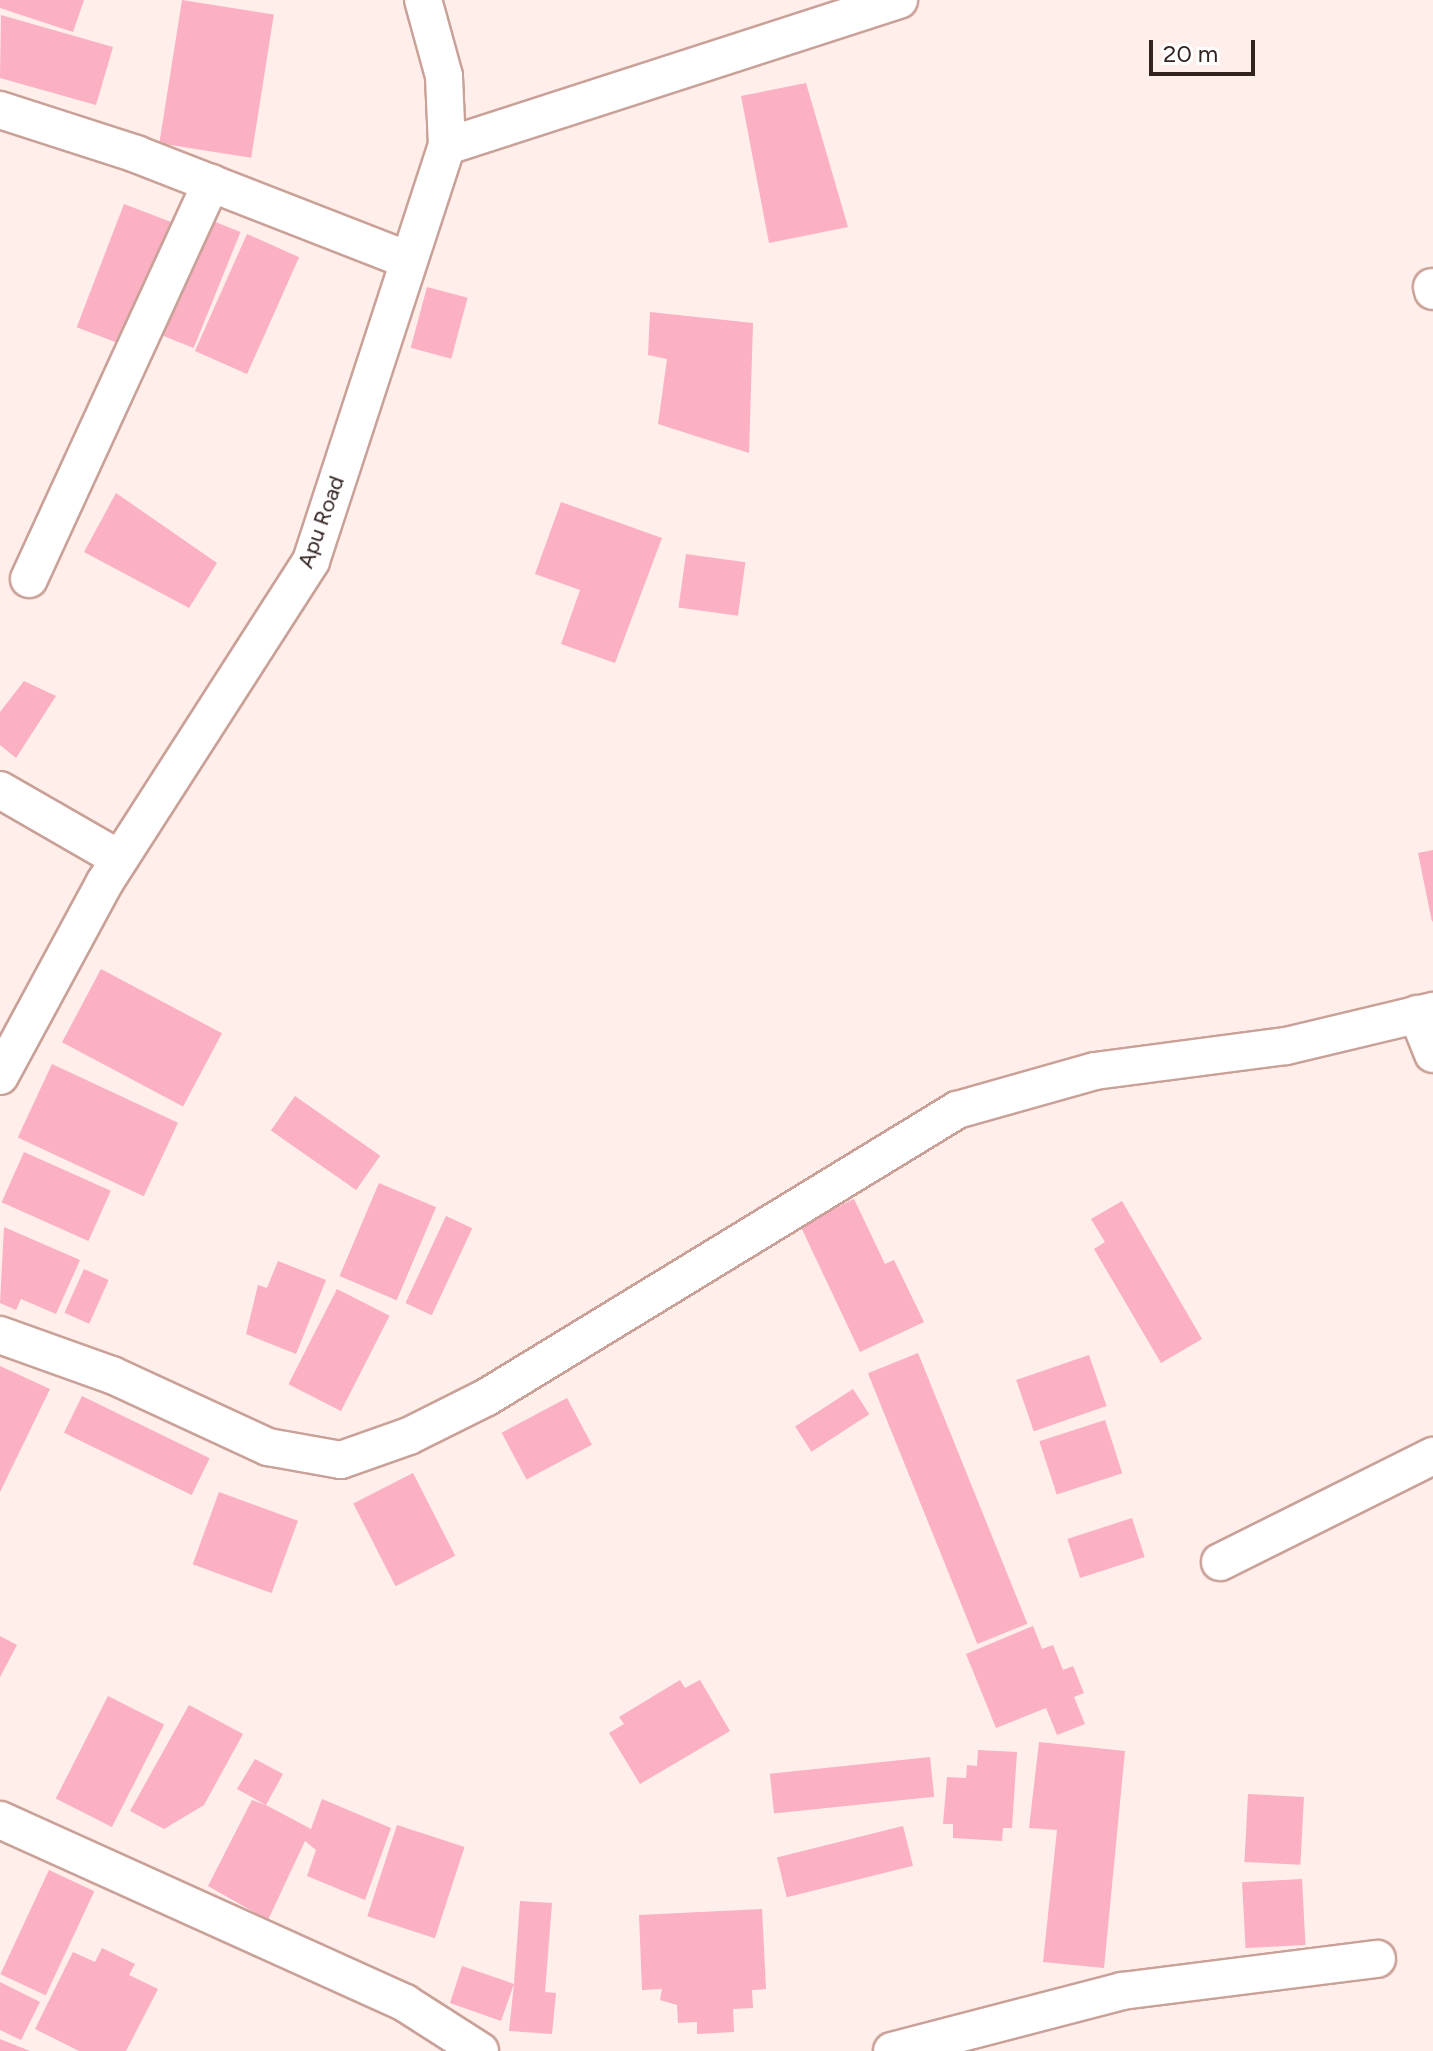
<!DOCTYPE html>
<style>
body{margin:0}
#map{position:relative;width:1433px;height:2051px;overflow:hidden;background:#ffeeea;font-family:Figtree,sans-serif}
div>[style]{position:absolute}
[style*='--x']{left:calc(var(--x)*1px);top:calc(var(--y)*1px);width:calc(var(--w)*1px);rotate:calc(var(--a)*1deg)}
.building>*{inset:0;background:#fbb0c3;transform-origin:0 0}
.roads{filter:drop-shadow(2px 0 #c9a198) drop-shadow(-2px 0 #c9a198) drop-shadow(0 2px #c9a198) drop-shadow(0 -2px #c9a198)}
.minor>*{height:36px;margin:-18px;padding:0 18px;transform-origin:18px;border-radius:18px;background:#fff}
span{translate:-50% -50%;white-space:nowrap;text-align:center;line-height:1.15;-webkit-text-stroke:8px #fff;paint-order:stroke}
.street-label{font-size:22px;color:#32231f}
.scale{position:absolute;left:1149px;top:40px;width:106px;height:36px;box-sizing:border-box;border:4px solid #32231f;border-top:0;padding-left:10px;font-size:24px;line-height:28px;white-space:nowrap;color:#32231f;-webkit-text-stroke:6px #fff;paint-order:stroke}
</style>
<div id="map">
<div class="building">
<div style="clip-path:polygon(0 0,84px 0,73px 32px,0 8px)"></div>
<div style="left:182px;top:0;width:93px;height:145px;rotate:9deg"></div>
<div style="clip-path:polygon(1px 15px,113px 47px,96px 105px,0 78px)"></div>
<div style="clip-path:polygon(806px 83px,848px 227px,769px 243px,741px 96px)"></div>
<div style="left:124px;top:204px;width:56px;height:132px;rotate:21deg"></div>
<div style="left:208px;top:219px;width:35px;height:125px;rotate:22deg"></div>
<div style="left:247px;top:234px;width:57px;height:128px;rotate:24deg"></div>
<div style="left:427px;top:287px;width:42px;height:63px;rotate:15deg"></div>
<div style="clip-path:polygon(650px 312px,753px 323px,749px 453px,658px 424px,667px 359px,648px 355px)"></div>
<div style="clip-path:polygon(116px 493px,217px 563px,189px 608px,84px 552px)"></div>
<div style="clip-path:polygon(561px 502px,662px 538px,615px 663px,561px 644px,580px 590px,535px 574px)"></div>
<div style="left:686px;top:554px;width:60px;height:54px;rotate:8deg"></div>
<div style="clip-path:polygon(24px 681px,56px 696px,16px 758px,0 745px,0 712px)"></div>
<div style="clip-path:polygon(1433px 850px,1433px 921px,1432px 922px,1418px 853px)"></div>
<div style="left:101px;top:969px;width:137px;height:83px;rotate:28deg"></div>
<div style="left:52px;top:1064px;width:139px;height:81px;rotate:25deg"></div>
<div style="left:295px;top:1096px;width:104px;height:42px;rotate:35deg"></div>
<div style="left:24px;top:1152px;width:95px;height:55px;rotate:24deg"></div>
<div style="left:379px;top:1183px;width:62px;height:101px;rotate:23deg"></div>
<div style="clip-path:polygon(854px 1199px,885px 1264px,894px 1260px,924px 1322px,860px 1352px,800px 1225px)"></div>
<div style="clip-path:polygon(1122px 1201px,1202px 1339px,1161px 1363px,1094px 1249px,1105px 1242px,1091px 1219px)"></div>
<div style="left:446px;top:1216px;width:29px;height:96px;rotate:25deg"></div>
<div style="clip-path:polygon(4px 1227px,80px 1260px,56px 1314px,21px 1299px,16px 1310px,0 1303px)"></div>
<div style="clip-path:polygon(278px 1261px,326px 1280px,296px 1354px,246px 1334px,258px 1285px,267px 1288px)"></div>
<div style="left:84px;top:1269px;width:27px;height:48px;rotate:24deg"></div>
<div style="left:337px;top:1289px;width:59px;height:107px;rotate:27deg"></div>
<div style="left:918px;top:1353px;width:292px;height:54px;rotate:68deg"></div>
<div style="left:1089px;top:1355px;width:54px;height:77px;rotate:71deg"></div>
<div style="clip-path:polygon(0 1366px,50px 1389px,0 1492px)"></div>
<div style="left:853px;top:1389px;width:30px;height:69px;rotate:57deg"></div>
<div style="left:82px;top:1396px;width:142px;height:41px;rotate:26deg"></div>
<div style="left:567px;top:1398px;width:53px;height:74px;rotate:62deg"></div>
<div style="left:1105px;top:1420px;width:56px;height:69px;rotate:72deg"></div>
<div style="left:413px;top:1473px;width:93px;height:67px;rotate:63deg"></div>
<div style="left:219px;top:1492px;width:84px;height:77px;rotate:20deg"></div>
<div style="left:1132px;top:1518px;width:41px;height:68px;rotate:72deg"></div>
<div style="clip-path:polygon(1033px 1626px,1042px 1649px,1053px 1645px,1063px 1670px,1073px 1666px,1084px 1693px,1074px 1697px,1085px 1724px,1057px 1735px,1046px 1708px,996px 1728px,966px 1654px)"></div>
<div style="clip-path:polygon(0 1636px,17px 1645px,0 1677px)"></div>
<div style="clip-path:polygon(680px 1680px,685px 1688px,700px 1680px,730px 1731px,640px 1784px,609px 1733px,624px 1724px,619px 1717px)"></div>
<div style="left:108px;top:1696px;width:63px;height:115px;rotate:27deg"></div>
<div style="clip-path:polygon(189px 1705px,243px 1734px,204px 1805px,164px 1829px,130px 1811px)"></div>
<div style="clip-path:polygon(1039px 1742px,1125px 1751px,1104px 1968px,1043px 1962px,1057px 1830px,1029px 1828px)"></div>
<div style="clip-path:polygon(978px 1750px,1017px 1752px,1012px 1828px,1003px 1828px,1002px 1841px,953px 1838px,953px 1824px,943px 1824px,947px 1777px,966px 1778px,967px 1765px,977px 1766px)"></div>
<div style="left:930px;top:1757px;width:40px;height:161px;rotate:84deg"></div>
<div style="clip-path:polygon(255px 1759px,283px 1774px,266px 1805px,311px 1829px,322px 1799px,391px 1828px,365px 1900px,307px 1876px,316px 1850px,305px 1841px,268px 1920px,208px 1886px,252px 1800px,266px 1805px,237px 1789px)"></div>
<div style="left:1248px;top:1794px;width:56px;height:68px;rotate:3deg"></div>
<div style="left:397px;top:1825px;width:71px;height:96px;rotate:18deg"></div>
<div style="left:903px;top:1826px;width:41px;height:130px;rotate:76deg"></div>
<div style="left:49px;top:1870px;width:50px;height:115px;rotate:25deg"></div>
<div style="left:1302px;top:1879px;width:66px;height:60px;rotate:87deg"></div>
<div style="clip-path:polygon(520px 1901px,552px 1903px,545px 1992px,556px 1993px,552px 2034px,509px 2031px,514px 1984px,501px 2021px,450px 2003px,462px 1966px,514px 1984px)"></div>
<div style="clip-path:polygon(762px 1909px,766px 1989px,752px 1990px,753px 2008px,733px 2009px,734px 2032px,697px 2034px,697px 2022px,678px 2023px,677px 2005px,660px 2000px,662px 1989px,642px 1990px,639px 1915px)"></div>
<div style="clip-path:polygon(102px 1948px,135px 1964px,129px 1975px,158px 1989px,126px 2051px,79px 2051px,35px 2029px,73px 1952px,95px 1962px)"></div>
<div style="clip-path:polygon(0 1982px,40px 2002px,21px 2040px,0 2030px)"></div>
<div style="clip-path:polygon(0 2039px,30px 2051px,0 2051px)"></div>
</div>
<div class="roads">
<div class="minor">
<div style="--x:0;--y:110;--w:143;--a:17.9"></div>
<div style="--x:136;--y:154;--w:292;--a:21.3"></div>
<div style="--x:447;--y:146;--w:475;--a:-17.9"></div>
<div style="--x:1432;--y:287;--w:4;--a:76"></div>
<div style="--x:29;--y:579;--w:436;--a:-65.3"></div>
<div style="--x:0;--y:790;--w:138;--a:29.9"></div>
<div style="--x:1417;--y:1014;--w:43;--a:68.2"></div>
<div style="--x:0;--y:1076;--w:221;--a:-61.6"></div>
<div style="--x:105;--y:882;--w:381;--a:-57.3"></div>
<div style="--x:311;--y:561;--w:437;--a:-71.9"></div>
<div style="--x:447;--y:146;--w:70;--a:-92.5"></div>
<div style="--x:444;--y:76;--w:79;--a:-105.4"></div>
<div style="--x:0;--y:1335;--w:119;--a:19.7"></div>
<div style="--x:112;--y:1375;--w:172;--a:24.8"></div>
<div style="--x:268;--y:1447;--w:74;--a:10.1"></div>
<div style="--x:341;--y:1460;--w:72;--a:-19.4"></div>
<div style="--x:409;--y:1436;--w:87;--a:-26.6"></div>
<div style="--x:487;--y:1397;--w:551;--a:-31.41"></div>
<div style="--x:957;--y:1110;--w:143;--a:-15.8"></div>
<div style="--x:1095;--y:1071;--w:193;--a:-7.5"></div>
<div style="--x:1286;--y:1046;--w:151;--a:-13.4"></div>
<div style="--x:1220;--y:1562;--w:238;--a:-26.5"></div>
<div style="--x:0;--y:1820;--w:444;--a:24.3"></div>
<div style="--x:405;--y:2003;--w:89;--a:32.6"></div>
<div style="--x:892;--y:2051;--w:238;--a:-14.6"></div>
<div style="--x:1122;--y:1991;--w:257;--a:-7.2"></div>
</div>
</div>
<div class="street-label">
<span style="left:321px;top:522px;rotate:-70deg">Apu Road</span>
</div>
<div class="scale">20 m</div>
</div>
